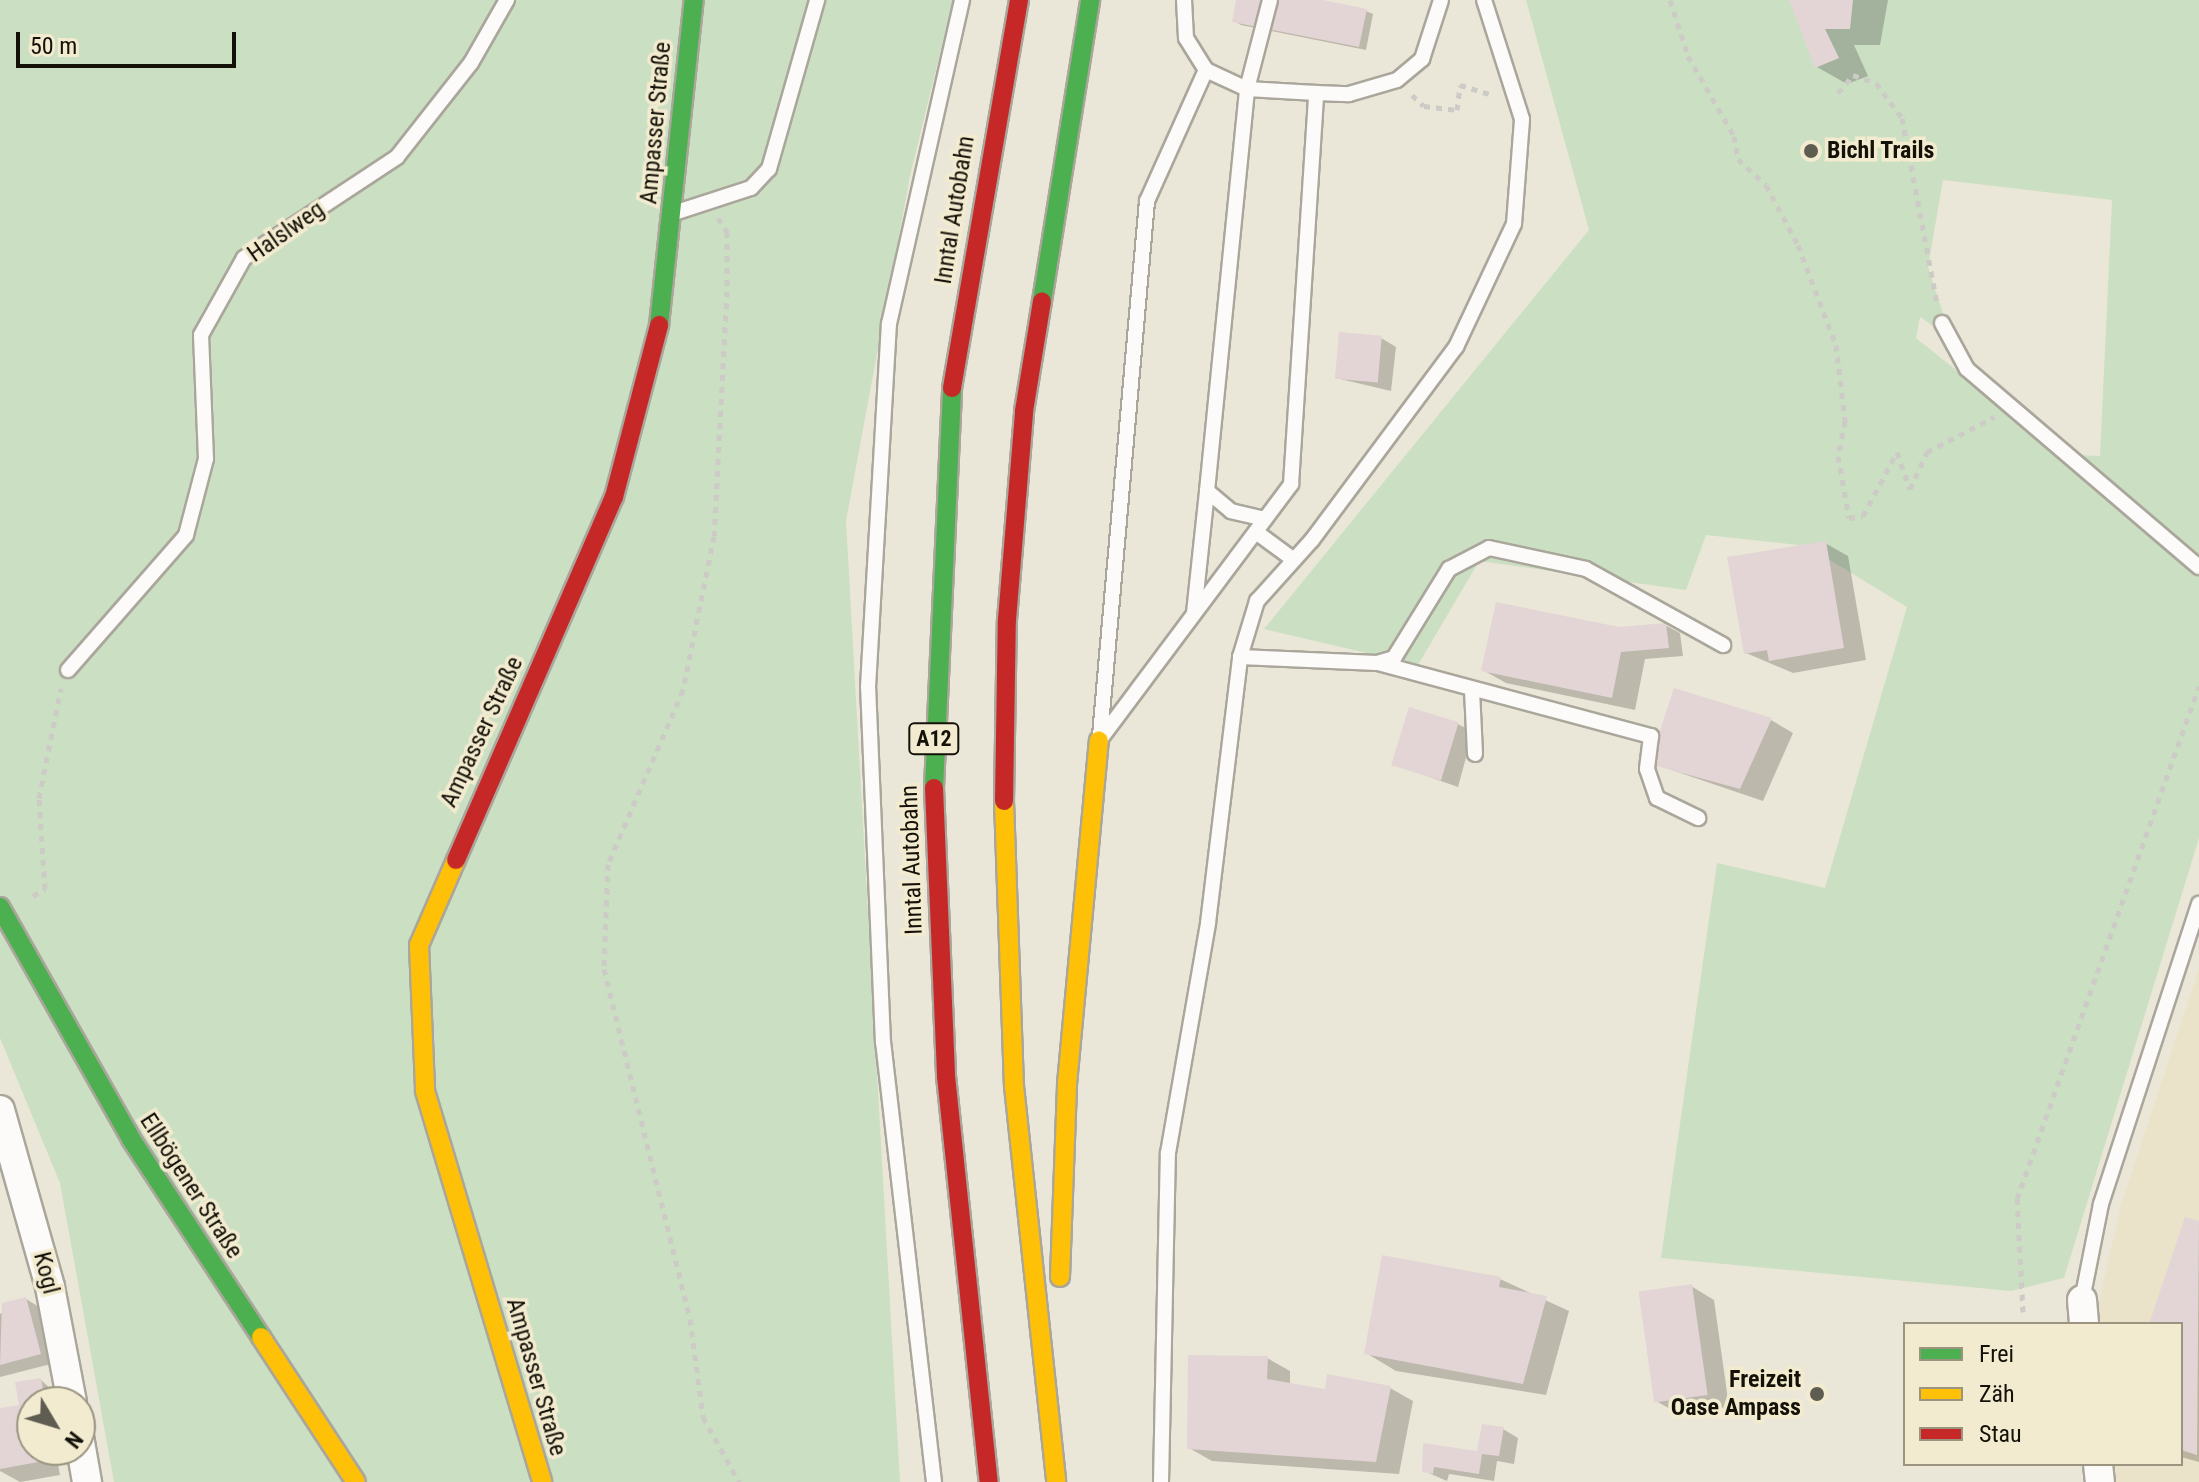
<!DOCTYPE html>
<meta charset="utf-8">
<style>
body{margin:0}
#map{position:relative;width:2199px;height:1482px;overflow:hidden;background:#ebe7d8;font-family:"Roboto Condensed",sans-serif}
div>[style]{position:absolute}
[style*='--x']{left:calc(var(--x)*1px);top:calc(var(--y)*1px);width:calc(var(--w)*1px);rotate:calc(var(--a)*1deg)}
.built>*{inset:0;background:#eae3c9}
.green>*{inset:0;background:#cbdfc3}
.shadow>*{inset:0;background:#0003}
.building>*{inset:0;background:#e3d5d5;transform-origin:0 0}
.path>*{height:5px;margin-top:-2.5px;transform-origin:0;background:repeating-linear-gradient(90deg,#cccbc6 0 6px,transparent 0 12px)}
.roads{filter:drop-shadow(2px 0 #aaa69b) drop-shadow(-2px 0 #aaa69b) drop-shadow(0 2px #aaa69b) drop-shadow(0 -2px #aaa69b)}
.lane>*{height:14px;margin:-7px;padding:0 7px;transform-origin:7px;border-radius:7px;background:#fcfbf9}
.street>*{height:28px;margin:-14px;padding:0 14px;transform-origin:14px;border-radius:14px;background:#fcfbf9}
.fast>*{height:18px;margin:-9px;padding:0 9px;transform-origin:9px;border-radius:9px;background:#4caf50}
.slow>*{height:18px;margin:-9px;padding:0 9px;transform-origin:9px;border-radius:9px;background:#ffc107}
.jam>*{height:18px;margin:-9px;padding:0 9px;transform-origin:9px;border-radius:9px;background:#c62828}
.dots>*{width:22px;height:22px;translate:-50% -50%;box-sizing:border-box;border:4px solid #f3ebd0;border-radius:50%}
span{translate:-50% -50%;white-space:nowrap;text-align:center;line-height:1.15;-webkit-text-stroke:7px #f3ebd0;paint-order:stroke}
.shield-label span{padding:2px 6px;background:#f3ebd0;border:2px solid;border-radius:6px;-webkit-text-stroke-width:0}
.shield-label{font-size:22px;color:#141108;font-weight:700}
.street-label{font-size:24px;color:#141108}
.poi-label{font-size:24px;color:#141108;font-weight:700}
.left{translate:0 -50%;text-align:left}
.right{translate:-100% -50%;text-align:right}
.legend{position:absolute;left:1903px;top:1322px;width:280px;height:144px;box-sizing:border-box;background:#f3ebd0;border:2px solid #9a9480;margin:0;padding:10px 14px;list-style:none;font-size:24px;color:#141108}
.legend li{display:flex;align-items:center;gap:16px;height:40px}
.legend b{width:40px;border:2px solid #9a9480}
.north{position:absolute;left:16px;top:1386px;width:80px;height:80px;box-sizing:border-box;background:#f3ebd0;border:2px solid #9a9480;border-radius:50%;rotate:128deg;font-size:22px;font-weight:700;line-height:32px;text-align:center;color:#141108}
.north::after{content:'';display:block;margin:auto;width:28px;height:36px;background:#5f5c51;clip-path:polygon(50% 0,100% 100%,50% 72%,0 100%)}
.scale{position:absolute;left:16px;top:32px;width:220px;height:36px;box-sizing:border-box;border:4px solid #141108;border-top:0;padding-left:10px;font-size:24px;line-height:28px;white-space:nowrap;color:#141108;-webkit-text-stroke:6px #f3ebd0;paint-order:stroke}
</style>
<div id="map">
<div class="built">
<div style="clip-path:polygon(2199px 968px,2199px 1482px,2107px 1482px,2104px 1464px,2181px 1464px,2181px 1324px,2094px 1324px,2120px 1208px)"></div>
</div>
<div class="green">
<div style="clip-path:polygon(0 0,953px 0,910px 176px,846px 521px,900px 1482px,114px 1482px,60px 1183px,0 1038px)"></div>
<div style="clip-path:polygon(evenodd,1526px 0,2199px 0,2199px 838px,2064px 1278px,2011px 1291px,1661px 1258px,1717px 863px,1825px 888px,1907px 607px,1807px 546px,1706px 535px,1686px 590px,1479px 561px,1418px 665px,1264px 629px,1589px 230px,1526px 0,1943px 180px,2112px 200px,2100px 456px,2061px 454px,1916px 338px,1920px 317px,1951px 338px,1928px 267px,1943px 180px)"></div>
</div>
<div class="shadow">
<div style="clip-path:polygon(1238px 0,1313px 0,1366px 11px,1373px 14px,1366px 50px,1241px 25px,1234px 21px)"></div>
<div style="clip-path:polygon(1791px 0,1888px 0,1880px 45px,1854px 45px,1868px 76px,1847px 84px,1817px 67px)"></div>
<div style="clip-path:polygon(1381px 338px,1396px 347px,1391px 391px,1336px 378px)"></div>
<div style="clip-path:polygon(1825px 543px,1848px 556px,1866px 660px,1793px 673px,1746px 653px)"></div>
<div style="clip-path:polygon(1665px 625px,1680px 633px,1683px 656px,1645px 659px,1635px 710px,1506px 683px,1483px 670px)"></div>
<div style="clip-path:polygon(1771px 720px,1793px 733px,1763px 801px,1651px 763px)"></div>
<div style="clip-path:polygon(1458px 724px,1473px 732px,1458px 787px,1395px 765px)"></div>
<div style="clip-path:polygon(2187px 1220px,2199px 1224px,2199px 1462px,2181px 1457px,2181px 1324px,2153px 1324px)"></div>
<div style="clip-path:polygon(1500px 1279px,1569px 1311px,1546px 1395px,1396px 1371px,1366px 1353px)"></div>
<div style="clip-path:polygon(1691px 1286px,1714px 1300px,1729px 1407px,1679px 1414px,1656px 1401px)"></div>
<div style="clip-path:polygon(26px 1299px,41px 1308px,55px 1363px,0 1377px,0 1314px)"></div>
<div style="clip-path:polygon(1267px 1358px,1290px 1371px,1290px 1385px,1326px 1392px,1390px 1388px,1413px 1401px,1399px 1474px,1212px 1461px,1189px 1448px)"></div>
<div style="clip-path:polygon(41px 1380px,65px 1402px,32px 1402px,32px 1450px,76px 1450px,56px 1453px,60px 1475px,20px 1482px,0 1471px,0 1410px,22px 1406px)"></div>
<div style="clip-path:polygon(1503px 1429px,1518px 1438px,1514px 1464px,1497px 1461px,1494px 1481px,1449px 1474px,1447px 1481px,1424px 1471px,1425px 1445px,1479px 1454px)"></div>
</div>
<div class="building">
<div style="clip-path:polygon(1236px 0,1323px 0,1367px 9px,1359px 47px,1232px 22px)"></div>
<div style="clip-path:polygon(1789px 0,1853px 0,1850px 29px,1825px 29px,1839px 58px,1815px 68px)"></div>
<div style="left:1339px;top:332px;width:43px;height:47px;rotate:5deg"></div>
<div style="clip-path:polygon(1826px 541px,1844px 648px,1769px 661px,1767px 650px,1744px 654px,1727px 557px)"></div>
<div style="clip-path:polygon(1496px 602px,1619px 627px,1666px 623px,1669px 648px,1621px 652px,1612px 698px,1481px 671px)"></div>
<div style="clip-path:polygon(1674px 688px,1772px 718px,1740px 789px,1649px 764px)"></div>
<div style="left:1409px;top:707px;width:52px;height:61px;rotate:17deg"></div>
<div style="clip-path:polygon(2185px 1217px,2199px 1221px,2197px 1455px,2181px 1450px,2181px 1324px,2149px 1324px)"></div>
<div style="clip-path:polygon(1382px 1255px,1501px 1277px,1499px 1287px,1547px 1296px,1523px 1384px,1364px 1354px)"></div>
<div style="left:1692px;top:1284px;width:112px;height:54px;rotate:82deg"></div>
<div style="clip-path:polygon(26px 1297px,41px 1354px,0 1365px,2px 1303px)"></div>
<div style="clip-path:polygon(1188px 1355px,1268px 1356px,1267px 1379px,1325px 1389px,1327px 1374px,1391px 1386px,1376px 1462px,1187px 1449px)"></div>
<div style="clip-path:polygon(41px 1378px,45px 1400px,58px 1402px,32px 1402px,38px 1462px,0 1469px,0 1408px,19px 1405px,15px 1382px)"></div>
<div style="clip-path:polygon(1482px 1424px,1504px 1427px,1499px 1456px,1482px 1454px,1479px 1474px,1434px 1467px,1433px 1474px,1422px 1472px,1423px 1443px,1477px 1451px)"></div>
</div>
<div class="path">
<div style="--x:1670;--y:0;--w:59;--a:72.2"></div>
<div style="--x:1688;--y:56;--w:92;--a:60.1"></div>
<div style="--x:1734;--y:136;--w:23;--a:80"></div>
<div style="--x:1738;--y:159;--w:38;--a:43"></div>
<div style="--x:1766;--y:185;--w:68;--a:61.9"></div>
<div style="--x:1798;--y:245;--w:107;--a:69.2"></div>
<div style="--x:1836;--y:345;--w:77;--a:83.2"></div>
<div style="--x:1845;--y:421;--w:36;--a:101"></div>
<div style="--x:1838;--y:456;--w:63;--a:79.9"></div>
<div style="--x:1849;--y:518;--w:14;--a:-8"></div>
<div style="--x:1863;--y:516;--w:72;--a:-62"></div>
<div style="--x:1897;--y:452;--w:39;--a:71"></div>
<div style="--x:1910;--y:489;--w:41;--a:-65.3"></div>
<div style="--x:1927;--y:452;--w:76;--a:-27.6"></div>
<div style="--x:1838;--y:93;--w:23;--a:-50"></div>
<div style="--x:1853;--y:75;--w:24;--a:19"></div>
<div style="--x:1876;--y:83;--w:44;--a:53.4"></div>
<div style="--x:1902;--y:118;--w:188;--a:79.3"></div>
<div style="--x:1412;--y:95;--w:16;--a:43"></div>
<div style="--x:1424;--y:106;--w:33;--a:7"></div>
<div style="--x:1457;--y:110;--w:25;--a:-83"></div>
<div style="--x:1460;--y:85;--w:34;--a:17"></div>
<div style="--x:718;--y:218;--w:17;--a:57"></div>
<div style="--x:727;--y:232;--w:59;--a:90"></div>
<div style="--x:727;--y:291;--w:245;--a:93"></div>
<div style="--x:714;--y:536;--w:157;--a:101.4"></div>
<div style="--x:683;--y:690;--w:189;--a:113.3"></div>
<div style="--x:608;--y:864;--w:105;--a:92.2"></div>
<div style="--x:604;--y:969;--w:360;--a:76.2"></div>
<div style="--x:690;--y:1319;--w:99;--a:82.4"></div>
<div style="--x:703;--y:1417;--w:74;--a:61"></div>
<div style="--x:33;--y:896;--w:14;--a:-30"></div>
<div style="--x:45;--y:889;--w:91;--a:-93.8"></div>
<div style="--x:39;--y:798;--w:112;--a:-78.7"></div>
<div style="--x:2023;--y:1312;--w:113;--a:-93"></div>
<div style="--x:2017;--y:1199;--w:544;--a:-70.47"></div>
</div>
<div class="roads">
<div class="lane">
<div style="--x:1316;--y:93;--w:33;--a:2"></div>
<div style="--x:1349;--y:94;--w:50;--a:-16.3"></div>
<div style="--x:1397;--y:80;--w:33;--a:-40"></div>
<div style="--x:1422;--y:59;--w:62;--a:-72.1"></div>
<div style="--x:677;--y:212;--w:78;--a:-18"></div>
<div style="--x:751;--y:188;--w:26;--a:-47"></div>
<div style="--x:769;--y:169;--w:176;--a:-74.1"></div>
<div style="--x:1942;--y:323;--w:52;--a:61.5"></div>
<div style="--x:1967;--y:369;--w:305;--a:40.5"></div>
<div style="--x:1265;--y:519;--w:35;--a:-167"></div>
<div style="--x:1231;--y:511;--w:31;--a:-140"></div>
<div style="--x:1207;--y:491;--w:404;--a:-84.3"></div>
<div style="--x:1247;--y:89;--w:92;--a:-75.5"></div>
<div style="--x:1256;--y:532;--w:47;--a:36.4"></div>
<div style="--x:1194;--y:613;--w:123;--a:-83.9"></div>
<div style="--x:1240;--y:657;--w:137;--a:2.5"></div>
<div style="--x:1377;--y:663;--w:18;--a:-16"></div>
<div style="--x:1394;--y:658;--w:105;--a:-58.3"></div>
<div style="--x:1449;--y:569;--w:45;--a:-27.7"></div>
<div style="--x:1489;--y:548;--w:99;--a:12.2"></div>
<div style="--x:1586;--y:569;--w:157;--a:29"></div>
<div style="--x:1378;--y:663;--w:283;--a:15"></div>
<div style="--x:1651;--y:736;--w:33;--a:97"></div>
<div style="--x:1647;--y:769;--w:31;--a:71"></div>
<div style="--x:1657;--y:798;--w:46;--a:26"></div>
<div style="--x:68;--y:670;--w:179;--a:-48.8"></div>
<div style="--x:186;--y:535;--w:79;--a:-75.3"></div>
<div style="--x:206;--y:459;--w:124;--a:-92.3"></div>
<div style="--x:201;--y:335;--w:88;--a:-60.8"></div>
<div style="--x:244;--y:258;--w:183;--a:-33.4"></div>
<div style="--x:397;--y:157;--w:120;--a:-51.8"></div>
<div style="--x:471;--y:63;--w:73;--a:-60.3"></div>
<div style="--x:1472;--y:690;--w:64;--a:87.3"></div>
<div style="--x:1100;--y:736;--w:537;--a:-84.98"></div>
<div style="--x:1147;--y:201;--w:144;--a:-65.8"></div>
<div style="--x:1102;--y:737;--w:316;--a:-53.2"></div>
<div style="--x:1291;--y:484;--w:392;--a:-86.3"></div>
<div style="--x:1316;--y:93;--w:69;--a:-176.7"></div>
<div style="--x:1247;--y:89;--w:45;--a:-155.1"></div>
<div style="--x:1206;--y:70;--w:38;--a:-122"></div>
<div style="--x:1186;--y:38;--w:38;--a:-93"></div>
<div style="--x:2082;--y:1300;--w:98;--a:-78.8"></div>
<div style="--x:2101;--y:1204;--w:316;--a:-71.9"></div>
<div style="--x:934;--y:1482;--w:442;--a:-96.6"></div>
<div style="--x:883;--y:1043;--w:356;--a:-92.4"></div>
<div style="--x:868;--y:687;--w:364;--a:-86.7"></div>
<div style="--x:889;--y:324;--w:332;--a:-77.3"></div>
<div style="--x:1161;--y:1482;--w:329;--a:-88.8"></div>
<div style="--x:1168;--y:1153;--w:233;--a:-80.1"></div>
<div style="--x:1208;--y:923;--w:268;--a:-83.1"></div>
<div style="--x:1240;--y:657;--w:59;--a:-73.1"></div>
<div style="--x:1257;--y:601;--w:82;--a:-48"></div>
<div style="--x:1312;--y:540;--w:241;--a:-53.3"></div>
<div style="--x:1456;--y:347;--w:136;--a:-64.8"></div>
<div style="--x:1514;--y:224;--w:105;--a:-85.6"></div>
<div style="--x:1522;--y:119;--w:125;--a:-107.7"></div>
</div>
<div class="street">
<div style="--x:0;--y:1110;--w:184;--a:74.2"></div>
<div style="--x:50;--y:1287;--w:117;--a:79.2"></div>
<div style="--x:2082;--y:1300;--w:24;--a:85"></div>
<div style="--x:80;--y:1442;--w:41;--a:80.1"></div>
<div style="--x:2098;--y:1464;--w:18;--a:84"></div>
</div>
<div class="fast">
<div style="--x:1042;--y:301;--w:305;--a:-80.9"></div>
<div style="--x:659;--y:325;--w:327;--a:-83.9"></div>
<div style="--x:934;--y:788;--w:400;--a:-87.4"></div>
<div style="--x:0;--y:907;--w:266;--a:60.5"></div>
<div style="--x:131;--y:1139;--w:237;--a:56.7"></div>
</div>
<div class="slow">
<div style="--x:1004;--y:801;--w:285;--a:88"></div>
<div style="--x:1014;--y:1086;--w:398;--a:83.9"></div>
<div style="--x:456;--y:860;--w:93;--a:113.5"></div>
<div style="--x:419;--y:945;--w:146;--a:87.6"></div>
<div style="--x:425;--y:1091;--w:408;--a:73.3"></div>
<div style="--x:1060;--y:1277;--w:193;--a:-87.9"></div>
<div style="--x:1067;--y:1084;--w:345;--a:-84.7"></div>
<div style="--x:261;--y:1337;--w:173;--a:56.8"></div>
</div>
<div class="jam">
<div style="--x:952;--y:388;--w:394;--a:-80.2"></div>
<div style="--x:934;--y:788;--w:288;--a:87.6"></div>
<div style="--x:946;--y:1076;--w:408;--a:84"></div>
<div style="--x:1004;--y:801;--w:181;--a:-89.1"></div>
<div style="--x:1007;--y:620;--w:210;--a:-85.3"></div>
<div style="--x:1024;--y:411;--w:111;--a:-80.7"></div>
<div style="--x:456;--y:860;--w:396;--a:-66.5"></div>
<div style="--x:614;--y:497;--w:178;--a:-75.3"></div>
</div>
</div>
<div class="dots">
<div style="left:1811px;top:151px;background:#5f5c51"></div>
<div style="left:1817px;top:1394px;background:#5f5c51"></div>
</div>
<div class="shield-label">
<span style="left:934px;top:739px">A12</span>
</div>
<div class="street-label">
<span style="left:656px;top:123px;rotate:-85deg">Ampasser Straße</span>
<span style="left:955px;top:210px;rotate:-81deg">Inntal Autobahn</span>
<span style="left:286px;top:232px;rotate:-35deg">Halslweg</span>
<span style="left:482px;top:732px;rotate:-65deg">Ampasser Straße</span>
<span style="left:912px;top:860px;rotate:-92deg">Inntal Autobahn</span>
<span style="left:191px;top:1186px;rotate:57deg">Ellbögener Straße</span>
<span style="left:46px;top:1273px;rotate:76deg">Kogl</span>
<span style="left:536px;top:1377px;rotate:74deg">Ampasser Straße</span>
</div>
<div class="poi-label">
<span class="left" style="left:1827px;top:151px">Bichl Trails</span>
<span class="right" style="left:1801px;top:1394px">Freizeit<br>Oase Ampass</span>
</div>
<ul class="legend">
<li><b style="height:10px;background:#4caf50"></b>Frei</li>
<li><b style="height:10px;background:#ffc107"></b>Zäh</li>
<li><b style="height:10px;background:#c62828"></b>Stau</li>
</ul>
<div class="north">N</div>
<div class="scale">50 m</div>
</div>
